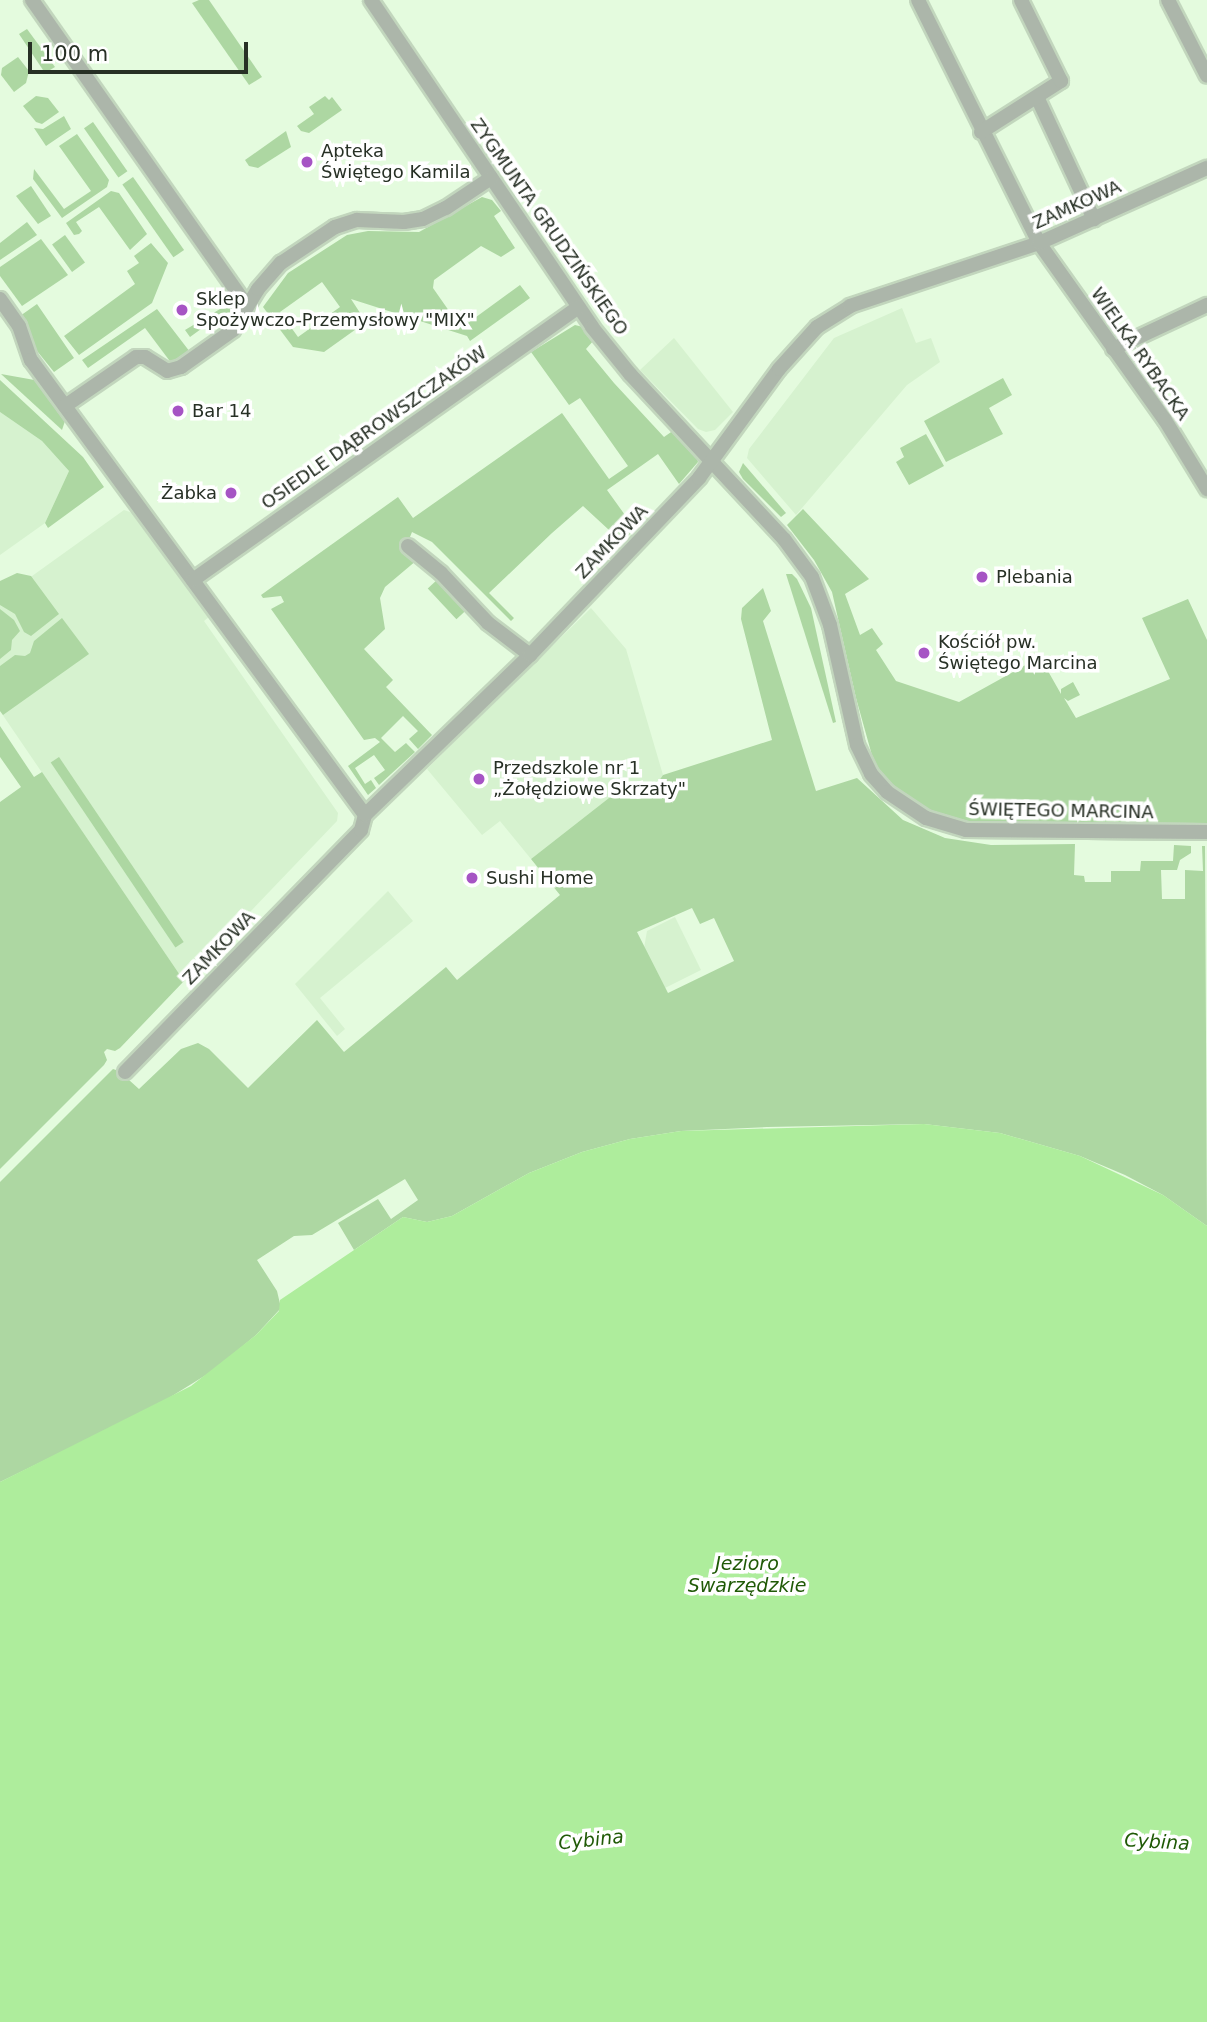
<!DOCTYPE html>
<meta charset="utf-8">
<style>
body{margin:0}
#map{position:relative;width:1207px;height:2022px;overflow:hidden;background:#e4fbde;font-family:"DejaVu Sans",sans-serif}
div>[style]{position:absolute}
[style*='--x']{left:calc(var(--x)*1px);top:calc(var(--y)*1px);width:calc(var(--w)*1px);rotate:calc(var(--a)*1deg)}
.built>*{inset:0;background:#d6f2cf}
.green>*{inset:0;background:#add7a2;transform-origin:0 0}
.water>*{inset:0;background:#aeed9c}
.roads{filter:drop-shadow(2px 0 #c2d6bd) drop-shadow(-2px 0 #c2d6bd) drop-shadow(0 2px #c2d6bd) drop-shadow(0 -2px #c2d6bd)}
.minor>*{height:14px;margin:-7px;padding:0 7px;transform-origin:7px;border-radius:7px;background:#acb6aa}
.dots>*{width:19px;height:19px;translate:-50% -50%;box-sizing:border-box;border:4px solid #fff;border-radius:50%}
span{translate:-50% -50%;white-space:nowrap;text-align:center;line-height:1.15;-webkit-text-stroke:7px #fff;paint-order:stroke}
.poi-label{font-size:18px;color:#273025}
.left{translate:0 -50%;text-align:left}
.right{translate:-100% -50%;text-align:right}
.street-label{font-size:18px;color:#273025}
.water-label{font-size:19px;color:#205a07;font-style:italic}
.scale{position:absolute;left:28px;top:42px;width:220px;height:32px;box-sizing:border-box;border:4px solid #273025;border-top:0;padding-left:9px;font-size:21px;line-height:24px;white-space:nowrap;color:#273025;-webkit-text-stroke:5px #fff;paint-order:stroke}
</style>
<div id="map">
<div class="built">
<div style="clip-path:polygon(902px 308px,916px 343px,931px 338px,940px 362px,907px 385px,796px 515px,747px 458px,749px 449px,834px 338px)"></div>
<div style="clip-path:polygon(674px 338px,733px 412px,715px 430px,706px 432px,698px 429px,640px 370px)"></div>
<div style="clip-path:polygon(0 412px,42px 441px,69px 471px,45px 523px,0 555px)"></div>
<div style="clip-path:polygon(124px 510px,136px 514px,210px 616px,204px 621px,338px 813px,337px 821px,184px 981px,0 711px,0 599px)"></div>
<div style="clip-path:polygon(591px 608px,626px 649px,663px 775px,649px 795px,623px 787px,531px 859px,500px 821px,482px 835px,427px 769px)"></div>
<div style="clip-path:polygon(388px 891px,413px 921px,320px 998px,345px 1029px,337px 1036px,295px 984px)"></div>
<div style="clip-path:polygon(675px 917px,701px 970px,665px 988px,644px 948px,647px 931px)"></div>
</div>
<div class="green">
<div style="clip-path:polygon(199px 0,209px 0,262px 77px,249px 85px,192px 3px)"></div>
<div style="clip-path:polygon(27px 29px,55px 67px,45px 73px,19px 34px)"></div>
<div style="clip-path:polygon(18px 57px,29px 71px,26px 83px,14px 92px,1px 75px,2px 68px)"></div>
<div style="clip-path:polygon(36px 96px,48px 98px,59px 112px,42px 124px,36px 122px,23px 106px)"></div>
<div style="clip-path:polygon(325px 96px,329px 100px,332px 97px,342px 110px,309px 133px,301px 131px,297px 126px,314px 114px,309px 107px)"></div>
<div style="clip-path:polygon(64px 116px,71px 129px,46px 146px,34px 128px,43px 129px)"></div>
<div style="left:93px;top:122px;width:60px;height:11px;rotate:55deg"></div>
<div style="clip-path:polygon(286px 131px,291px 147px,258px 168px,249px 166px,245px 160px)"></div>
<div style="clip-path:polygon(77px 134px,109px 180px,107px 187px,62px 218px,33px 179px,34px 169px,64px 209px,91px 191px,59px 146px)"></div>
<div style="left:133px;top:177px;width:89px;height:13px;rotate:55deg"></div>
<div style="clip-path:polygon(31px 186px,51px 216px,38px 224px,16px 196px)"></div>
<div style="clip-path:polygon(111px 191px,119px 193px,147px 234px,130px 250px,99px 207px,76px 222px,82px 231px,79px 234px,74px 235px,66px 223px)"></div>
<div style="clip-path:polygon(evenodd,482px 197px,492px 200px,501px 211px,494px 216px,515px 248px,501px 257px,481px 246px,434px 280px,433px 288px,461px 328px,520px 285px,530px 298px,470px 341px,467px 336px,351px 299px,366px 322px,324px 352px,293px 347px,263px 307px,288px 273px,347px 235px,368px 231px,419px 232px,482px 197px,322px 282px,340px 307px,298px 337px,280px 312px,322px 282px)"></div>
<div style="clip-path:polygon(27px 222px,37px 235px,0 260px,0 243px)"></div>
<div style="left:65px;top:235px;width:34px;height:16px;rotate:54deg"></div>
<div style="clip-path:polygon(41px 239px,68px 275px,22px 306px,0 276px,0 267px)"></div>
<div style="clip-path:polygon(151px 243px,168px 263px,152px 303px,79px 355px,64px 336px,135px 284px,127px 271px,139px 263px,134px 256px)"></div>
<div style="clip-path:polygon(226px 291px,232px 294px,237px 313px,227px 327px,219px 316px,190px 337px,185px 330px,225px 306px,219px 298px)"></div>
<div style="clip-path:polygon(37px 304px,74px 358px,54px 372px,33px 346px,29px 330px,20px 316px)"></div>
<div style="clip-path:polygon(157px 309px,190px 352px,172px 364px,145px 328px,88px 368px,82px 360px)"></div>
<div style="clip-path:polygon(575px 325px,583px 327px,594px 340px,586px 349px,614px 383px,664px 437px,674px 430px,696px 453px,698px 462px,679px 484px,658px 454px,607px 490px,635px 529px,622px 542px,583px 506px,552px 533px,489px 593px,514px 618px,511px 621px,432px 542px,412px 532px,404px 552px,417px 560px,385px 587px,380px 598px,385px 629px,364px 649px,393px 680px,386px 687px,432px 735px,418px 749px,409px 739px,418px 731px,403px 716px,381px 738px,395px 752px,406px 743px,415px 752px,379px 785px,374px 778px,385px 770px,374px 755px,355px 768px,365px 784px,371px 780px,376px 788px,368px 795px,348px 766px,380px 742px,375px 738px,364px 740px,271px 609px,284px 602px,281px 596px,263px 598px,261px 595px,398px 497px,413px 518px,562px 413px,609px 479px,628px 466px,580px 398px,569px 405px,531px 352px)"></div>
<div style="clip-path:polygon(1px 374px,40px 381px,66px 418px,62px 430px)"></div>
<div style="clip-path:polygon(1003px 378px,1012px 395px,989px 408px,1003px 434px,946px 462px,924px 421px)"></div>
<div style="clip-path:polygon(0 380px,83px 457px,104px 487px,48px 528px,45px 523px,69px 471px,42px 441px,0 412px)"></div>
<div style="clip-path:polygon(926px 434px,944px 466px,909px 485px,896px 462px,904px 457px,900px 448px)"></div>
<div style="clip-path:polygon(743px 463px,786px 513px,781px 517px,743px 479px,739px 472px)"></div>
<div style="clip-path:polygon(803px 509px,869px 579px,845px 594px,860px 635px,872px 628px,883px 644px,876px 650px,896px 681px,959px 702px,1040px 657px,1061px 694px,1061px 689px,1073px 682px,1080px 695px,1068px 701px,1064px 698px,1076px 718px,1170px 679px,1142px 618px,1188px 599px,1207px 640px,1207px 827px,974px 827px,932px 816px,878px 777px,856px 698px,832px 592px,814px 560px,787px 525px)"></div>
<div style="clip-path:polygon(17px 573px,31px 576px,59px 614px,31px 636px,24px 632px,15px 614px,0 605px,0 581px)"></div>
<div style="clip-path:polygon(786px 574px,792px 574px,797px 579px,811px 608px,836px 722px,833px 723px)"></div>
<div style="left:438px;top:579px;width:42px;height:14px;rotate:47deg"></div>
<div style="clip-path:polygon(evenodd,763px 588px,771px 611px,763px 621px,816px 791px,857px 778px,903px 820px,945px 838px,991px 845px,1075px 844px,1074px 875px,1084px 876px,1085px 882px,1111px 882px,1111px 871px,1140px 871px,1141px 861px,1173px 861px,1174px 845px,1191px 846px,1191px 853px,1180px 860px,1177px 870px,1161px 870px,1162px 899px,1185px 899px,1185px 870px,1203px 871px,1202px 846px,1205px 846px,1207px 1226px,1163px 1195px,1125px 1175px,1080px 1156px,1000px 1133px,924px 1124px,767px 1127px,681px 1131px,630px 1139px,582px 1152px,529px 1173px,452px 1216px,427px 1222px,403px 1217px,354px 1250px,338px 1223px,378px 1199px,391px 1219px,418px 1200px,405px 1179px,312px 1235px,294px 1236px,257px 1260px,277px 1291px,281px 1308px,256px 1335px,214px 1370px,156px 1406px,0 1482px,0 1182px,113px 1069px,119px 1071px,139px 1089px,181px 1049px,198px 1043px,209px 1049px,248px 1088px,317px 1020px,344px 1052px,446px 967px,457px 980px,560px 895px,531px 859px,623px 787px,649px 795px,663px 775px,772px 740px,741px 619px,742px 608px,763px 588px,692px 908px,700px 924px,714px 918px,734px 961px,668px 993px,637px 932px,692px 908px)"></div>
<div style="clip-path:polygon(0 609px,14px 620px,20px 631px,12px 640px,11px 650px,0 659px)"></div>
<div style="clip-path:polygon(62px 618px,89px 654px,3px 715px,0 711px,0 666px,15px 655px,25px 656px,30px 653px,34px 641px)"></div>
<div style="clip-path:polygon(0 726px,34px 777px,42px 772px,184px 981px,120px 1048px,115px 1051px,107px 1049px,104px 1052px,107px 1060px,104px 1065px,0 1169px,0 802px,21px 787px,0 757px)"></div>
<div style="left:59px;top:757px;width:223px;height:10px;rotate:56deg"></div>
</div>
<div class="water">
<div style="clip-path:polygon(924px 1124px,1000px 1133px,1080px 1156px,1163px 1195px,1207px 1226px,1207px 2022px,0 2022px,0 1482px,191px 1386px,256px 1335px,279px 1311px,280px 1300px,403px 1217px,427px 1222px,452px 1216px,529px 1173px,582px 1152px,630px 1139px,681px 1131px)"></div>
</div>
<div class="roads">
<div class="minor">
<div style="--x:32;--y:0;--w:374;--a:54.9"></div>
<div style="--x:371;--y:0;--w:395;--a:55.9"></div>
<div style="--x:592;--y:327;--w:60;--a:51"></div>
<div style="--x:630;--y:374;--w:226;--a:47"></div>
<div style="--x:784;--y:539;--w:47;--a:53.6"></div>
<div style="--x:812;--y:577;--w:51;--a:69.4"></div>
<div style="--x:830;--y:625;--w:123;--a:77.3"></div>
<div style="--x:857;--y:745;--w:32;--a:64"></div>
<div style="--x:871;--y:774;--w:24;--a:48"></div>
<div style="--x:887;--y:792;--w:47;--a:33.7"></div>
<div style="--x:926;--y:818;--w:42;--a:16.7"></div>
<div style="--x:966;--y:830;--w:241;--a:0.5"></div>
<div style="--x:918;--y:0;--w:271;--a:63.5"></div>
<div style="--x:1039;--y:243;--w:217;--a:54.6"></div>
<div style="--x:1165;--y:420;--w:81;--a:58.7"></div>
<div style="--x:1168;--y:0;--w:85;--a:62.8"></div>
<div style="--x:1037;--y:97;--w:135;--a:65"></div>
<div style="--x:981;--y:132;--w:95;--a:-32.5"></div>
<div style="--x:1061;--y:81;--w:90;--a:-116.3"></div>
<div style="--x:0;--y:299;--w:33;--a:55"></div>
<div style="--x:19;--y:326;--w:36;--a:71"></div>
<div style="--x:31;--y:360;--w:564;--a:53.72"></div>
<div style="--x:1113;--y:349;--w:104;--a:-25.1"></div>
<div style="--x:65;--y:406;--w:86;--a:-34.6"></div>
<div style="--x:136;--y:357;--w:9;--a:0"></div>
<div style="--x:145;--y:357;--w:26;--a:32"></div>
<div style="--x:167;--y:371;--w:15;--a:-16"></div>
<div style="--x:181;--y:367;--w:64;--a:-35.4"></div>
<div style="--x:233;--y:330;--w:48;--a:-58.6"></div>
<div style="--x:258;--y:289;--w:35;--a:-49"></div>
<div style="--x:281;--y:263;--w:65;--a:-33.7"></div>
<div style="--x:335;--y:227;--w:23;--a:-18"></div>
<div style="--x:357;--y:220;--w:47;--a:2.4"></div>
<div style="--x:404;--y:222;--w:19;--a:-9"></div>
<div style="--x:423;--y:219;--w:25;--a:-26"></div>
<div style="--x:446;--y:208;--w:54;--a:-33.7"></div>
<div style="--x:408;--y:546;--w:43;--a:39.3"></div>
<div style="--x:441;--y:573;--w:69;--a:46.8"></div>
<div style="--x:488;--y:623;--w:53;--a:37.3"></div>
<div style="--x:193;--y:580;--w:472;--a:-35.3"></div>
<div style="--x:125;--y:1072;--w:338;--a:-45.7"></div>
<div style="--x:361;--y:830;--w:16;--a:-75"></div>
<div style="--x:365;--y:815;--w:230;--a:-44.1"></div>
<div style="--x:530;--y:655;--w:245;--a:-46.3"></div>
<div style="--x:699;--y:478;--w:135;--a:-53.7"></div>
<div style="--x:779;--y:369;--w:57;--a:-47.9"></div>
<div style="--x:817;--y:327;--w:39;--a:-32"></div>
<div style="--x:850;--y:306;--w:199;--a:-18.4"></div>
<div style="--x:1039;--y:243;--w:184;--a:-24.1"></div>
</div>
</div>
<div class="dots">
<div style="left:307px;top:162px;background:#a654c4"></div>
<div style="left:182px;top:310px;background:#a654c4"></div>
<div style="left:178px;top:411px;background:#a654c4"></div>
<div style="left:231px;top:493px;background:#a654c4"></div>
<div style="left:982px;top:577px;background:#a654c4"></div>
<div style="left:924px;top:653px;background:#a654c4"></div>
<div style="left:479px;top:779px;background:#a654c4"></div>
<div style="left:472px;top:878px;background:#a654c4"></div>
</div>
<div class="poi-label">
<span class="left" style="left:321px;top:162px">Apteka<br>Świętego Kamila</span>
<span class="left" style="left:196px;top:310px">Sklep<br>Spożywczo-Przemysłowy "MIX"</span>
<span class="left" style="left:192px;top:411px">Bar 14</span>
<span class="right" style="left:217px;top:493px">Żabka</span>
<span class="left" style="left:996px;top:577px">Plebania</span>
<span class="left" style="left:938px;top:653px">Kościół pw.<br>Świętego Marcina</span>
<span class="left" style="left:493px;top:779px">Przedszkole nr 1<br>„Żołędziowe Skrzaty"</span>
<span class="left" style="left:486px;top:878px">Sushi Home</span>
</div>
<div class="street-label">
<span style="left:1077px;top:205px;rotate:-24deg">ZAMKOWA</span>
<span style="left:549px;top:227px;rotate:55deg">ZYGMUNTA GRUDZIŃSKIEGO</span>
<span style="left:1140px;top:354px;rotate:55deg">WIELKA RYBACKA</span>
<span style="left:374px;top:428px;rotate:-35deg">OSIEDLE DĄBROWSZCZAKÓW</span>
<span style="left:612px;top:542px;rotate:-46deg">ZAMKOWA</span>
<span style="left:1061px;top:811px;rotate:1deg">ŚWIĘTEGO MARCINA</span>
<span style="left:219px;top:948px;rotate:-46deg">ZAMKOWA</span>
</div>
<div class="water-label">
<span style="left:747px;top:1575px">Jezioro<br>Swarzędzkie</span>
<span style="left:591px;top:1840px;rotate:-6deg">Cybina</span>
<span style="left:1157px;top:1842px;rotate:3deg">Cybina</span>
</div>
<div class="scale">100 m</div>
</div>
